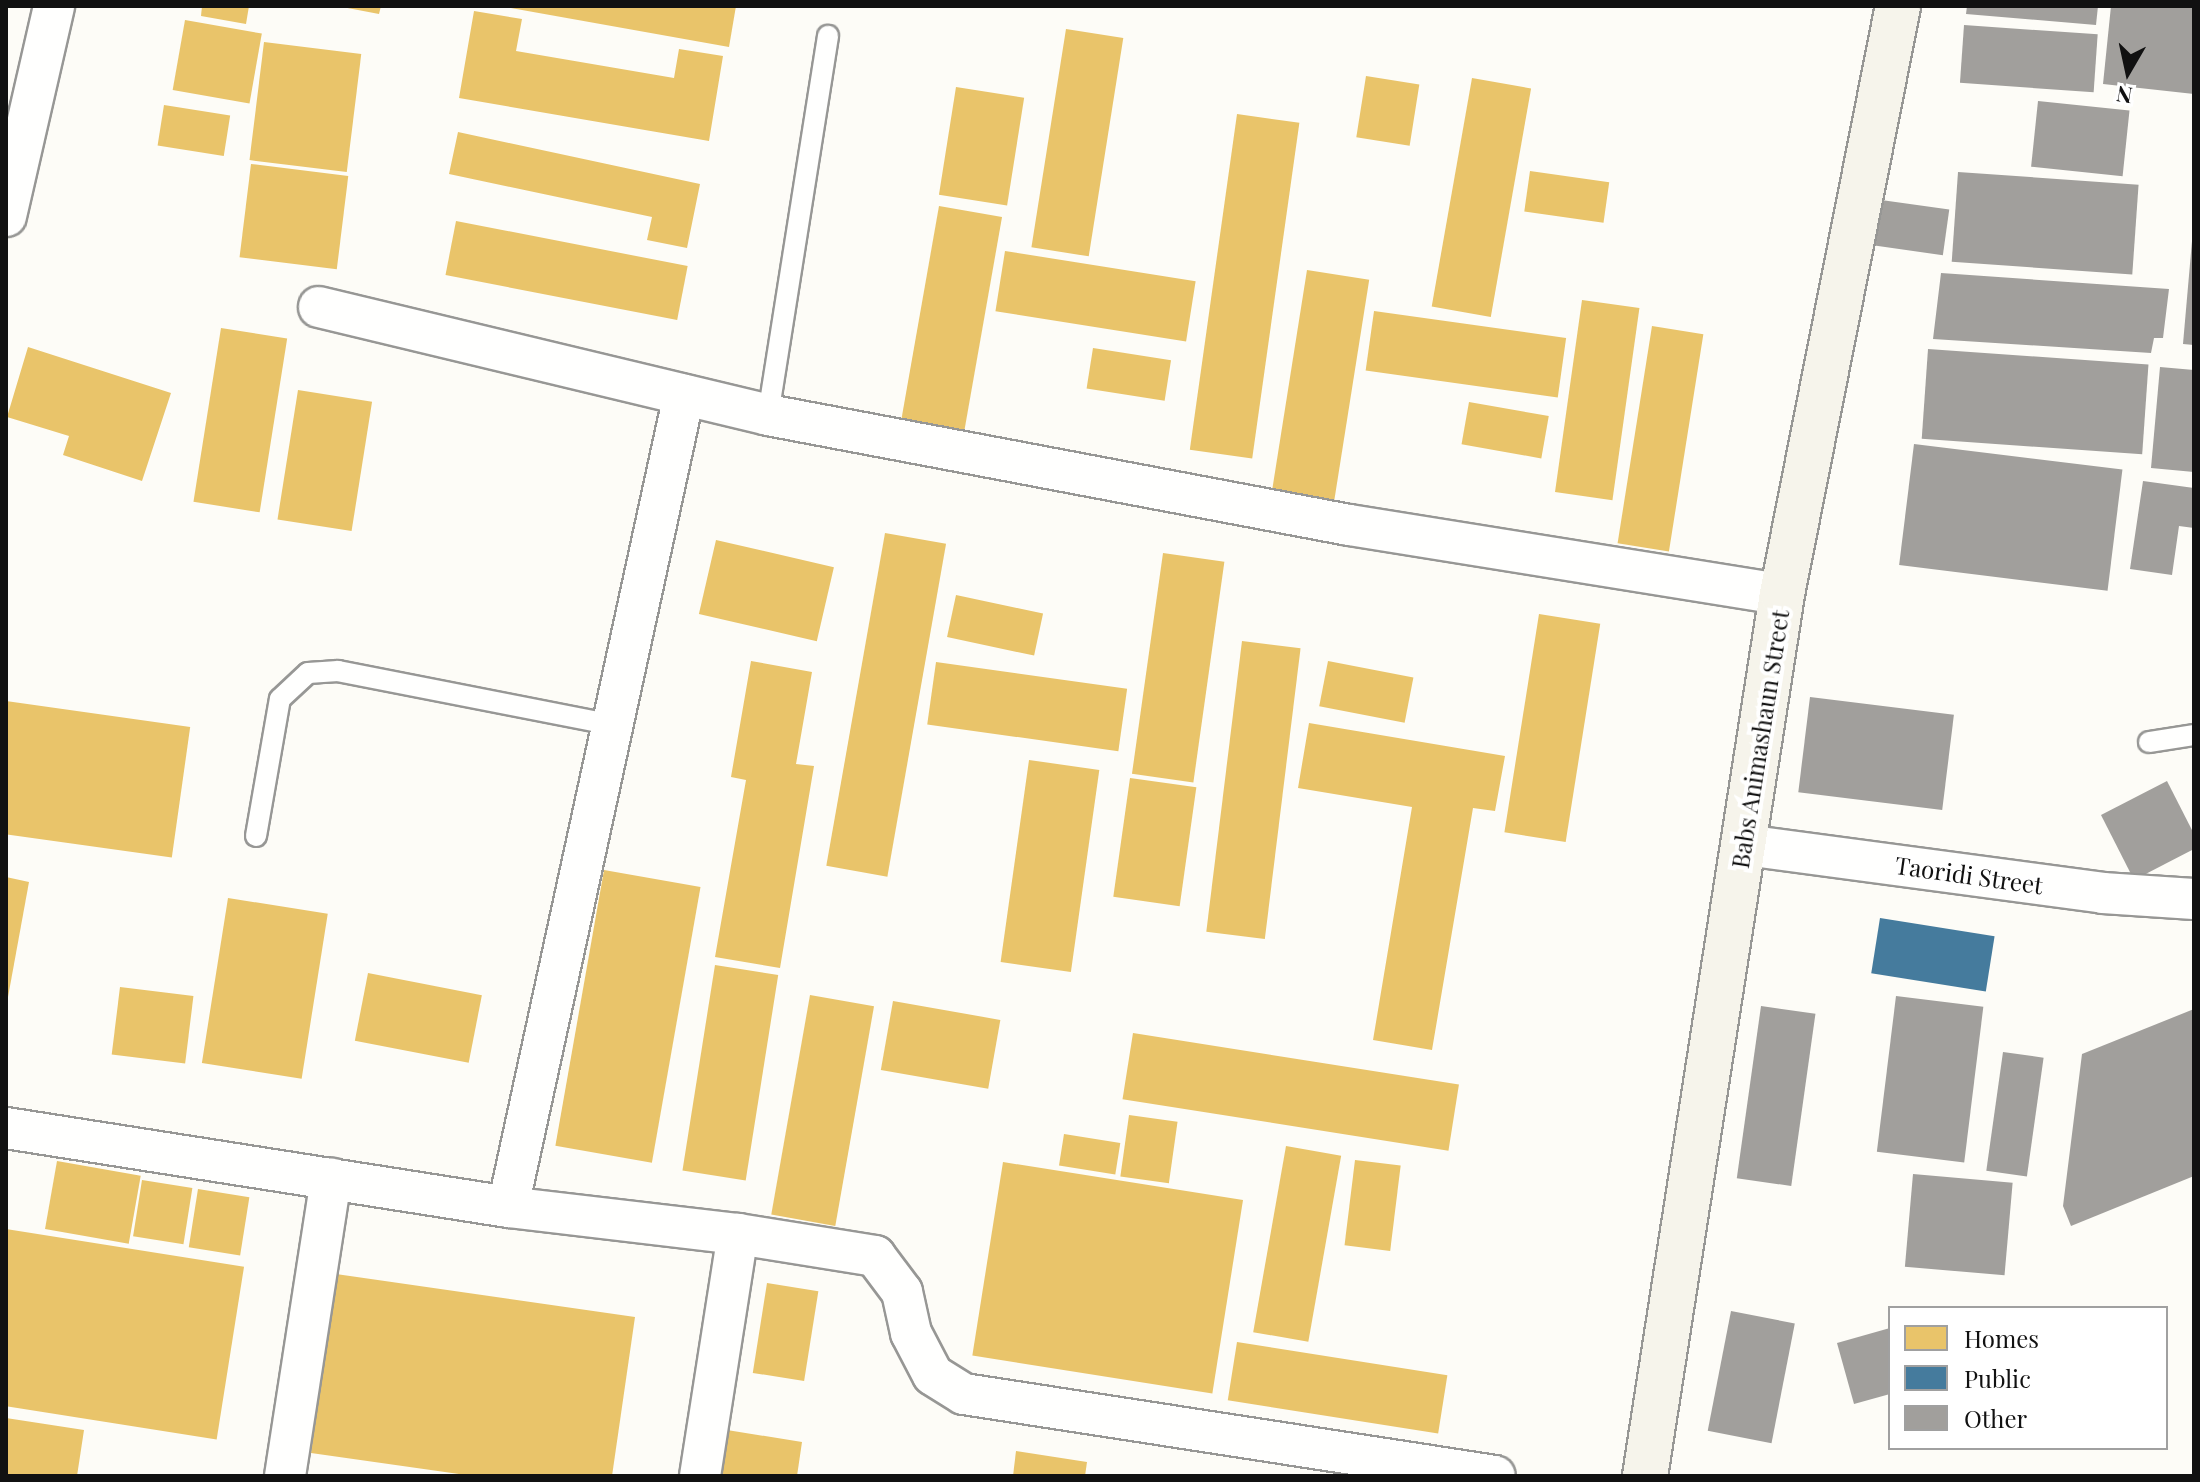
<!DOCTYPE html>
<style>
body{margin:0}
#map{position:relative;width:2200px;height:1482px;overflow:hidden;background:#fdfcf7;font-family:"Playfair Display",serif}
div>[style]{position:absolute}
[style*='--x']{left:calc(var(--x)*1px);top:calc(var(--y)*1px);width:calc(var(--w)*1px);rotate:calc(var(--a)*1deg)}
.homes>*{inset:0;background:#e9c46a;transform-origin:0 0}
.public>*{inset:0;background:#457b9d;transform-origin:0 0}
.building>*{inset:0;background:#a19f9c;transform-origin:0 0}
.roads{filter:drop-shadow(2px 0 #979795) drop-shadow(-2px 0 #979795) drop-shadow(0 2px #979795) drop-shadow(0 -2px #979795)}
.service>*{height:20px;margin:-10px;padding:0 10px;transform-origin:10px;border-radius:10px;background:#fffffe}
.minor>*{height:40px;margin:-20px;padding:0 20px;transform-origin:20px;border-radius:20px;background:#fffffe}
.secondary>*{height:44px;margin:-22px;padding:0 22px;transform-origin:22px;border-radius:22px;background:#f6f4eb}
span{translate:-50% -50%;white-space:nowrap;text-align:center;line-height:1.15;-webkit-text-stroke:8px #fff;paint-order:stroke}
.street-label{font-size:24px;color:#111}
.frame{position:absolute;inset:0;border:8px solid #111;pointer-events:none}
.legend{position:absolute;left:1888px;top:1306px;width:280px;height:144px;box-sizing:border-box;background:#fff;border:2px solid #a0a0a0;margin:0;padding:10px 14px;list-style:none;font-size:24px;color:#111}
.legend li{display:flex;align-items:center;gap:16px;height:40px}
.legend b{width:40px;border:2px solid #a0a0a0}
.north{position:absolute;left:2088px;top:32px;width:80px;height:80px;-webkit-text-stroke:6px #fff;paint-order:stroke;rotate:189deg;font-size:22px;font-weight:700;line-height:32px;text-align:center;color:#111}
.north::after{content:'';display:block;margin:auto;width:28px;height:36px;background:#111;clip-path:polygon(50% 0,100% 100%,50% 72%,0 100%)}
</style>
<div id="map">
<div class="homes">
<div style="clip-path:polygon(202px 6px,249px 6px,246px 24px,201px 16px)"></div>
<div style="clip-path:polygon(337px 6px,381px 6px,379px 14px)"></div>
<div style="clip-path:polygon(500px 6px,736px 6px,729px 47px)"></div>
<div style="clip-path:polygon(474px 11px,522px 19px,516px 51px,674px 78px,679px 49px,723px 56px,709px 141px,459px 98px)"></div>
<div style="left:185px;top:20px;width:78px;height:71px;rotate:10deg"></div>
<div style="left:1066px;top:29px;width:58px;height:221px;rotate:9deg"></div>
<div style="left:264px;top:42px;width:98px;height:119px;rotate:7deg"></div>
<div style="left:1366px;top:76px;width:54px;height:62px;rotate:9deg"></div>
<div style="left:1472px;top:78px;width:60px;height:232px;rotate:10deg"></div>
<div style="left:956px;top:87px;width:69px;height:109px;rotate:9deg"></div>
<div style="left:164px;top:105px;width:67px;height:41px;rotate:9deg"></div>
<div style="left:1237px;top:114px;width:63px;height:339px;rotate:8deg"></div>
<div style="clip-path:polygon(458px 132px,700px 184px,687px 248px,647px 240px,652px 217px,449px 174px)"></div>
<div style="left:251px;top:164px;width:98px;height:94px;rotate:7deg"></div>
<div style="left:1530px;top:171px;width:80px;height:41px;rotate:8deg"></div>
<div style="left:939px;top:206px;width:64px;height:218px;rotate:10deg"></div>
<div style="left:456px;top:221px;width:236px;height:55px;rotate:11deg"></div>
<div style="left:1005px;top:251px;width:193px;height:61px;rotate:9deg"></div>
<div style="left:1307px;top:270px;width:63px;height:223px;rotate:9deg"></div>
<div style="left:1582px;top:300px;width:58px;height:194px;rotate:8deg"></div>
<div style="left:1374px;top:311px;width:194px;height:60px;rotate:8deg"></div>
<div style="left:1652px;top:326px;width:52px;height:220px;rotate:9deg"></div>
<div style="left:221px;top:328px;width:67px;height:176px;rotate:9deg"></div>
<div style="clip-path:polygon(28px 347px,171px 393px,142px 481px,63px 455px,69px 436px,7px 417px)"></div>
<div style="left:1093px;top:348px;width:79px;height:41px;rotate:9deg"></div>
<div style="left:298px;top:390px;width:75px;height:131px;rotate:9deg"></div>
<div style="left:1469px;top:402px;width:81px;height:43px;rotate:10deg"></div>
<div style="left:885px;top:533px;width:62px;height:338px;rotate:10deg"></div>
<div style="left:716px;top:540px;width:121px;height:76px;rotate:13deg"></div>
<div style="left:1163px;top:553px;width:62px;height:223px;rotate:8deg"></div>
<div style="left:956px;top:595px;width:89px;height:43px;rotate:12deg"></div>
<div style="left:1539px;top:614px;width:62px;height:221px;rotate:9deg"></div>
<div style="left:1242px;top:641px;width:59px;height:293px;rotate:7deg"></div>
<div style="clip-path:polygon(751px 661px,812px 672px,796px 764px,814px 766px,780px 968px,715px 957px,746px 780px,731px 777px)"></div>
<div style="left:1328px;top:661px;width:87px;height:46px;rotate:11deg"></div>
<div style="left:936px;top:662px;width:193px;height:63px;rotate:8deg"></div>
<div style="left:6px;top:701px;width:186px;height:132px;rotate:8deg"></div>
<div style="clip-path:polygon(1309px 723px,1505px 756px,1495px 811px,1473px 808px,1432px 1050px,1373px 1040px,1412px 807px,1298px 788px)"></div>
<div style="left:1029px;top:760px;width:71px;height:204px;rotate:8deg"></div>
<div style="left:1130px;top:778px;width:67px;height:120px;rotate:8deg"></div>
<div style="left:604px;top:870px;width:98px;height:280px;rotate:10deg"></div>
<div style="clip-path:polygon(6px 877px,29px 882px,8px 997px,6px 997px)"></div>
<div style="left:228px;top:898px;width:101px;height:167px;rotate:9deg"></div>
<div style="left:715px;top:965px;width:64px;height:208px;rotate:9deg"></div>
<div style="left:368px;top:973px;width:116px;height:69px;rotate:11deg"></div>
<div style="left:120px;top:987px;width:74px;height:68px;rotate:7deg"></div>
<div style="left:810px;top:995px;width:65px;height:223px;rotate:10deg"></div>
<div style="left:893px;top:1001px;width:109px;height:70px;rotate:10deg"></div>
<div style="left:1133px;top:1033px;width:330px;height:67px;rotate:9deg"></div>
<div style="left:1129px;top:1115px;width:49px;height:62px;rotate:8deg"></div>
<div style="left:1064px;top:1134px;width:57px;height:32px;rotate:9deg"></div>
<div style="left:1286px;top:1146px;width:56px;height:189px;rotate:10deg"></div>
<div style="left:1355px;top:1160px;width:46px;height:86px;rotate:7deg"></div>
<div style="left:57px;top:1161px;width:85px;height:69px;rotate:10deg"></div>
<div style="left:1003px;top:1162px;width:243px;height:196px;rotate:9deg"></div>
<div style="left:142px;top:1180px;width:51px;height:57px;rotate:9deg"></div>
<div style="left:198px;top:1189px;width:52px;height:59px;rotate:9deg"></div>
<div style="left:6px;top:1229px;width:241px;height:175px;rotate:9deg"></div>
<div style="clip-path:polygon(336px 1274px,635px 1317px,612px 1476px,473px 1476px,311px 1453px)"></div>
<div style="left:767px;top:1283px;width:52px;height:91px;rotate:9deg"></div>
<div style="left:1237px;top:1342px;width:213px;height:59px;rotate:9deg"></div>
<div style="clip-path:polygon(6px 1418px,84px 1430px,77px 1476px,6px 1476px)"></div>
<div style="clip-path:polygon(727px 1430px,802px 1442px,797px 1476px,720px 1476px)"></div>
<div style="clip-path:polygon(1016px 1451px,1087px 1462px,1085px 1476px,1013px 1476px)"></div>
</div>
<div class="public">
<div style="left:1880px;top:918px;width:116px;height:56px;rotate:9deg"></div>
</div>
<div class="building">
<div style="clip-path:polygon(1967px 6px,2098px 6px,2096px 25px,1966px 14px)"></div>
<div style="clip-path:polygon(2111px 6px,2194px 6px,2194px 94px,2103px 84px)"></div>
<div style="left:1964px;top:25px;width:134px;height:58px;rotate:4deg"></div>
<div style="left:2038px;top:101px;width:92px;height:66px;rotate:6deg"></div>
<div style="left:1958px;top:172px;width:181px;height:90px;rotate:4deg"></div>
<div style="left:1874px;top:199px;width:76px;height:46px;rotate:8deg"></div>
<div style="clip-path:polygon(2192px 241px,2194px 242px,2194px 345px,2183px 344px)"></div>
<div style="clip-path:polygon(1941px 273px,2169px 289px,2163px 338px,2154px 338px,2151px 353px,1933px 339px)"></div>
<div style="left:1928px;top:349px;width:221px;height:90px;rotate:4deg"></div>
<div style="clip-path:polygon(2160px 367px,2194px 370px,2194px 472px,2151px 468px)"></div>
<div style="left:1914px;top:444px;width:210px;height:122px;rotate:7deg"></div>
<div style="clip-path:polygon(2143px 481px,2194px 488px,2194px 528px,2179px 526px,2172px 575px,2130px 569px)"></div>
<div style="left:1810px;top:697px;width:145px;height:96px;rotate:7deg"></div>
<div style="clip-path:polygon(2167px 781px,2194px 834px,2194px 849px,2134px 880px,2101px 815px)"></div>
<div style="left:1896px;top:996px;width:88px;height:157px;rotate:7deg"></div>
<div style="left:1761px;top:1006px;width:55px;height:174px;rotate:8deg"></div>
<div style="clip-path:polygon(2194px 1009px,2194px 1176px,2071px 1226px,2063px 1206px,2082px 1054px)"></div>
<div style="left:2003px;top:1052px;width:41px;height:120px;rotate:8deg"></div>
<div style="left:1913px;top:1174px;width:100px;height:93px;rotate:5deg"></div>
<div style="left:1731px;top:1311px;width:65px;height:122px;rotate:11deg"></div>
<div style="clip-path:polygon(1890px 1328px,1890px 1394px,1854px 1404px,1837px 1343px)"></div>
</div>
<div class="roads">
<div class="service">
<div style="--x:768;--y:415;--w:384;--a:-81"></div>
<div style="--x:2149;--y:742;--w:46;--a:-8.8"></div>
<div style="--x:256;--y:836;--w:139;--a:-80.1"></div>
<div style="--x:280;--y:699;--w:38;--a:-43"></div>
<div style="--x:308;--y:673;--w:30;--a:-4"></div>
<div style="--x:338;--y:671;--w:276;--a:11.1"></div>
</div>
<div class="minor">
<div style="--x:6;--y:216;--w:215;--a:-77.1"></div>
<div style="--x:319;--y:307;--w:462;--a:13.5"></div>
<div style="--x:768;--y:415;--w:591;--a:10.72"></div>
<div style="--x:1349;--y:525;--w:438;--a:9.1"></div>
<div style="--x:1745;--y:845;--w:361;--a:7.6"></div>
<div style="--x:2103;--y:893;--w:91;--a:3.8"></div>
<div style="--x:6;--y:1128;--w:508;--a:8.94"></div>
<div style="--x:508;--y:1207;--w:232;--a:6.7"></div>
<div style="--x:738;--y:1234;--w:139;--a:9.1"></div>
<div style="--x:875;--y:1256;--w:45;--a:53.1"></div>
<div style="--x:902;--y:1292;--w:42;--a:77.6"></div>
<div style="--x:911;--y:1333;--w:47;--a:62.4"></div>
<div style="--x:933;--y:1375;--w:36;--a:32"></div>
<div style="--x:964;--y:1394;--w:537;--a:8.78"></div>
<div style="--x:508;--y:1207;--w:831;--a:-77.77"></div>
<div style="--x:285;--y:1476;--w:301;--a:-81.2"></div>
<div style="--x:700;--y:1476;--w:245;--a:-81.1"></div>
</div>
<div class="secondary">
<div style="--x:1645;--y:1476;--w:893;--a:-81.17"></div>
<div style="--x:1782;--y:594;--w:599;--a:-78.84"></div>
</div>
</div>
<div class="street-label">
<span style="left:1760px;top:739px;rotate:-81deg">Babs Animashaun Street</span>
<span style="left:1969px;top:875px;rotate:8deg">Taoridi Street</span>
</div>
<div class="frame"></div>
<ul class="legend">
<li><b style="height:22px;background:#e9c46a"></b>Homes</li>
<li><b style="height:22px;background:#457b9d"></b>Public</li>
<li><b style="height:22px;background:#a19f9c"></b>Other</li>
</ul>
<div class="north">N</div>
</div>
